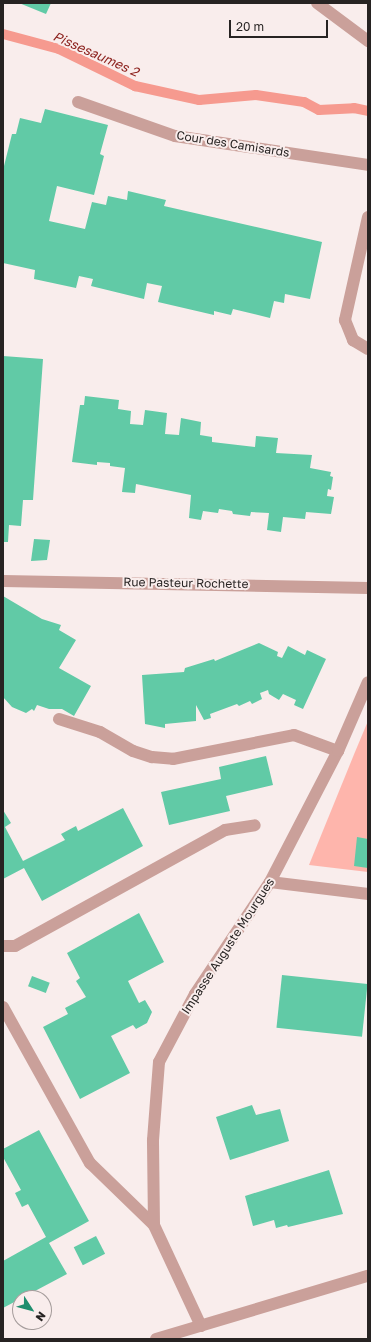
<!DOCTYPE html>
<style>
body{margin:0}
#map{position:relative;width:371px;height:1342px;overflow:hidden;background:#f9edec;font-family:"Golos Text",sans-serif}
div>[style]{position:absolute}
[style*='--x']{left:calc(var(--x)*1px);top:calc(var(--y)*1px);width:calc(var(--w)*1px);rotate:calc(var(--a)*1deg)}
.green>*{inset:0;background:#feb5ac}
.stream>*{height:10px;margin:-5px;padding:0 5px;transform-origin:5px;border-radius:5px;background:#f69a8f}
.building>*{inset:0;background:#61caa6;transform-origin:0 0}
.minor>*{height:12px;margin:-6px;padding:0 6px;transform-origin:6px;border-radius:6px;background:#caa09a}
span{translate:-50% -50%;white-space:nowrap;text-align:center;line-height:1.15;-webkit-text-stroke:4px #f9edec;paint-order:stroke}
.street-label{font-size:12px;color:#272322}
.water-label{font-size:13px;color:#8d231f;font-style:italic}
.frame{position:absolute;inset:0;border:4px solid #272322;pointer-events:none}
.north{position:absolute;left:12px;top:1290px;width:40px;height:40px;box-sizing:border-box;background:#f9edec;border:1px solid #a59c9b;border-radius:50%;rotate:126deg;font-size:11px;font-weight:700;line-height:16px;text-align:center;color:#272322}
.north::after{content:'';display:block;margin:auto;width:14px;height:18px;background:#1f8e6e;clip-path:polygon(50% 0,100% 100%,50% 72%,0 100%)}
.scale{position:absolute;left:229px;top:20px;width:99px;height:18px;box-sizing:border-box;border:2px solid #272322;border-top:0;padding-left:5px;font-size:12px;line-height:14px;white-space:nowrap;color:#272322;-webkit-text-stroke:3px #f9edec;paint-order:stroke}
</style>
<div id="map">
<div class="green">
<div style="clip-path:polygon(368px 721px,368px 872px,309px 865px,355px 752px)"></div>
</div>
<div class="stream">
<div style="--x:3;--y:34;--w:58;--a:15"></div>
<div style="--x:59;--y:49;--w:85;--a:26"></div>
<div style="--x:135;--y:86;--w:66;--a:12.3"></div>
<div style="--x:199;--y:100;--w:57;--a:-5"></div>
<div style="--x:256;--y:95;--w:49;--a:8.3"></div>
<div style="--x:304;--y:102;--w:17;--a:28"></div>
<div style="--x:319;--y:110;--w:35;--a:-3"></div>
<div style="--x:354;--y:108;--w:14;--a:12"></div>
</div>
<div class="building">
<div style="clip-path:polygon(19px 3px,51px 3px,46px 14px)"></div>
<div style="clip-path:polygon(45px 109px,108px 125px,100px 154px,104px 156px,94px 195px,57px 186px,49px 221px,85px 229px,92px 202px,106px 205px,108px 196px,127px 200px,128px 191px,166px 200px,164px 206px,322px 242px,310px 299px,285px 294px,284px 303px,274px 301px,270px 318px,233px 309px,231px 315px,214px 311px,214px 315px,158px 302px,162px 286px,147px 283px,144px 299px,91px 286px,93px 279px,79px 276px,76px 288px,34px 279px,35px 270px,3px 263px,3px 170px,12px 134px,16px 134px,20px 118px,41px 123px)"></div>
<div style="clip-path:polygon(3px 356px,43px 359px,33px 500px,23px 500px,21px 526px,9px 525px,8px 542px,3px 542px)"></div>
<div style="clip-path:polygon(85px 396px,119px 400px,118px 409px,131px 411px,130px 424px,143px 425px,145px 410px,167px 413px,165px 434px,179px 435px,181px 418px,201px 422px,200px 435px,212px 437px,212px 442px,255px 447px,256px 436px,278px 438px,276px 453px,312px 455px,310px 468px,331px 472px,330px 476px,333px 477px,331px 490px,328px 489px,327px 496px,334px 497px,331px 514px,306px 512px,305px 519px,283px 517px,281px 532px,267px 530px,269px 513px,251px 512px,250px 516px,233px 514px,232px 511px,219px 509px,218px 513px,203px 511px,201px 520px,189px 518px,191px 495px,136px 484px,135px 493px,122px 492px,125px 468px,110px 466px,110px 463px,97px 462px,97px 465px,72px 462px,80px 405px,84px 405px)"></div>
<div style="clip-path:polygon(34px 539px,50px 540px,47px 560px,31px 561px)"></div>
<div style="clip-path:polygon(3px 596px,42px 619px,61px 625px,59px 630px,76px 640px,59px 668px,91px 686px,74px 716px,62px 709px,49px 709px,37px 705px,34px 711px,32px 709px,26px 713px,12px 707px,3px 697px)"></div>
<div style="clip-path:polygon(259px 643px,278px 652px,277px 656px,282px 658px,288px 646px,305px 655px,307px 650px,326px 659px,303px 709px,294px 705px,296px 700px,283px 694px,279px 700px,269px 694px,268px 690px,260px 693px,262px 699px,252px 704px,250px 701px,239px 706px,237px 704px,210px 714px,211px 718px,204px 720px,196px 705px,196px 721px,165px 724px,165px 728px,145px 724px,142px 675px,184px 672px,185px 668px,214px 659px,215px 661px)"></div>
<div style="clip-path:polygon(266px 756px,273px 785px,226px 796px,230px 811px,169px 825px,161px 792px,221px 779px,219px 767px)"></div>
<div style="clip-path:polygon(123px 808px,143px 846px,42px 901px,24px 868px,3px 879px,3px 810px,11px 823px,5px 827px,23px 861px,65px 840px,61px 834px,76px 826px,78px 831px)"></div>
<div style="clip-path:polygon(357px 837px,368px 839px,368px 868px,354px 866px)"></div>
<div style="clip-path:polygon(139px 913px,164px 962px,128px 981px,139px 1003px,145px 1000px,152px 1012px,147px 1023px,136px 1029px,133px 1025px,111px 1036px,130px 1073px,80px 1099px,43px 1027px,68px 1014px,65px 1008px,86px 997px,76px 981px,80px 978px,67px 953px)"></div>
<div style="left:282px;top:975px;width:86px;height:53px;rotate:6deg"></div>
<div style="left:32px;top:976px;width:19px;height:11px;rotate:21deg"></div>
<div style="clip-path:polygon(252px 1105px,256px 1115px,280px 1109px,289px 1141px,230px 1160px,216px 1117px)"></div>
<div style="clip-path:polygon(39px 1130px,89px 1221px,49px 1243px,67px 1274px,3px 1308px,3px 1261px,46px 1237px,28px 1204px,22px 1207px,15px 1193px,21px 1190px,3px 1157px,3px 1149px)"></div>
<div style="clip-path:polygon(329px 1170px,343px 1214px,288px 1227px,287px 1225px,276px 1228px,274px 1220px,253px 1226px,245px 1196px)"></div>
<div style="left:96px;top:1236px;width:20px;height:25px;rotate:63deg"></div>
</div>
<div class="minor">
<div style="--x:317;--y:3;--w:64;--a:36.7"></div>
<div style="--x:78;--y:102;--w:103;--a:19.3"></div>
<div style="--x:175;--y:136;--w:195;--a:8.5"></div>
<div style="--x:368;--y:217;--w:106;--a:102.6"></div>
<div style="--x:345;--y:320;--w:22;--a:68"></div>
<div style="--x:353;--y:340;--w:17;--a:31"></div>
<div style="--x:3;--y:581;--w:365;--a:1.1"></div>
<div style="--x:59;--y:719;--w:43;--a:17.6"></div>
<div style="--x:100;--y:732;--w:38;--a:30"></div>
<div style="--x:133;--y:751;--w:20;--a:18"></div>
<div style="--x:152;--y:757;--w:21;--a:5"></div>
<div style="--x:173;--y:759;--w:123;--a:-11.2"></div>
<div style="--x:294;--y:735;--w:47;--a:20"></div>
<div style="--x:270;--y:882;--w:99;--a:7"></div>
<div style="--x:3;--y:946;--w:12;--a:0"></div>
<div style="--x:15;--y:946;--w:240;--a:-28.9"></div>
<div style="--x:225;--y:830;--w:30;--a:-9"></div>
<div style="--x:3;--y:1007;--w:179;--a:60.9"></div>
<div style="--x:90;--y:1163;--w:89;--a:44.1"></div>
<div style="--x:201;--y:1326;--w:111;--a:-115"></div>
<div style="--x:154;--y:1225;--w:85;--a:-90.7"></div>
<div style="--x:153;--y:1140;--w:78;--a:-85.6"></div>
<div style="--x:159;--y:1062;--w:77;--a:-62.1"></div>
<div style="--x:195;--y:994;--w:135;--a:-56.2"></div>
<div style="--x:270;--y:882;--w:148;--a:-62.6"></div>
<div style="--x:338;--y:751;--w:75;--a:-66.5"></div>
<div style="--x:156;--y:1339;--w:221;--a:-16.6"></div>
</div>
<div class="street-label">
<span style="left:233px;top:144px;rotate:9deg">Cour des Camisards</span>
<span style="left:186px;top:583px;rotate:1deg">Rue Pasteur Rochette</span>
<span style="left:228px;top:946px;rotate:-57deg">Impasse Auguste Mourgues</span>
</div>
<div class="water-label">
<span style="left:96px;top:54px;rotate:24deg">Pissesaumes 2</span>
</div>
<div class="frame"></div>
<div class="north">N</div>
<div class="scale">20 m</div>
</div>
